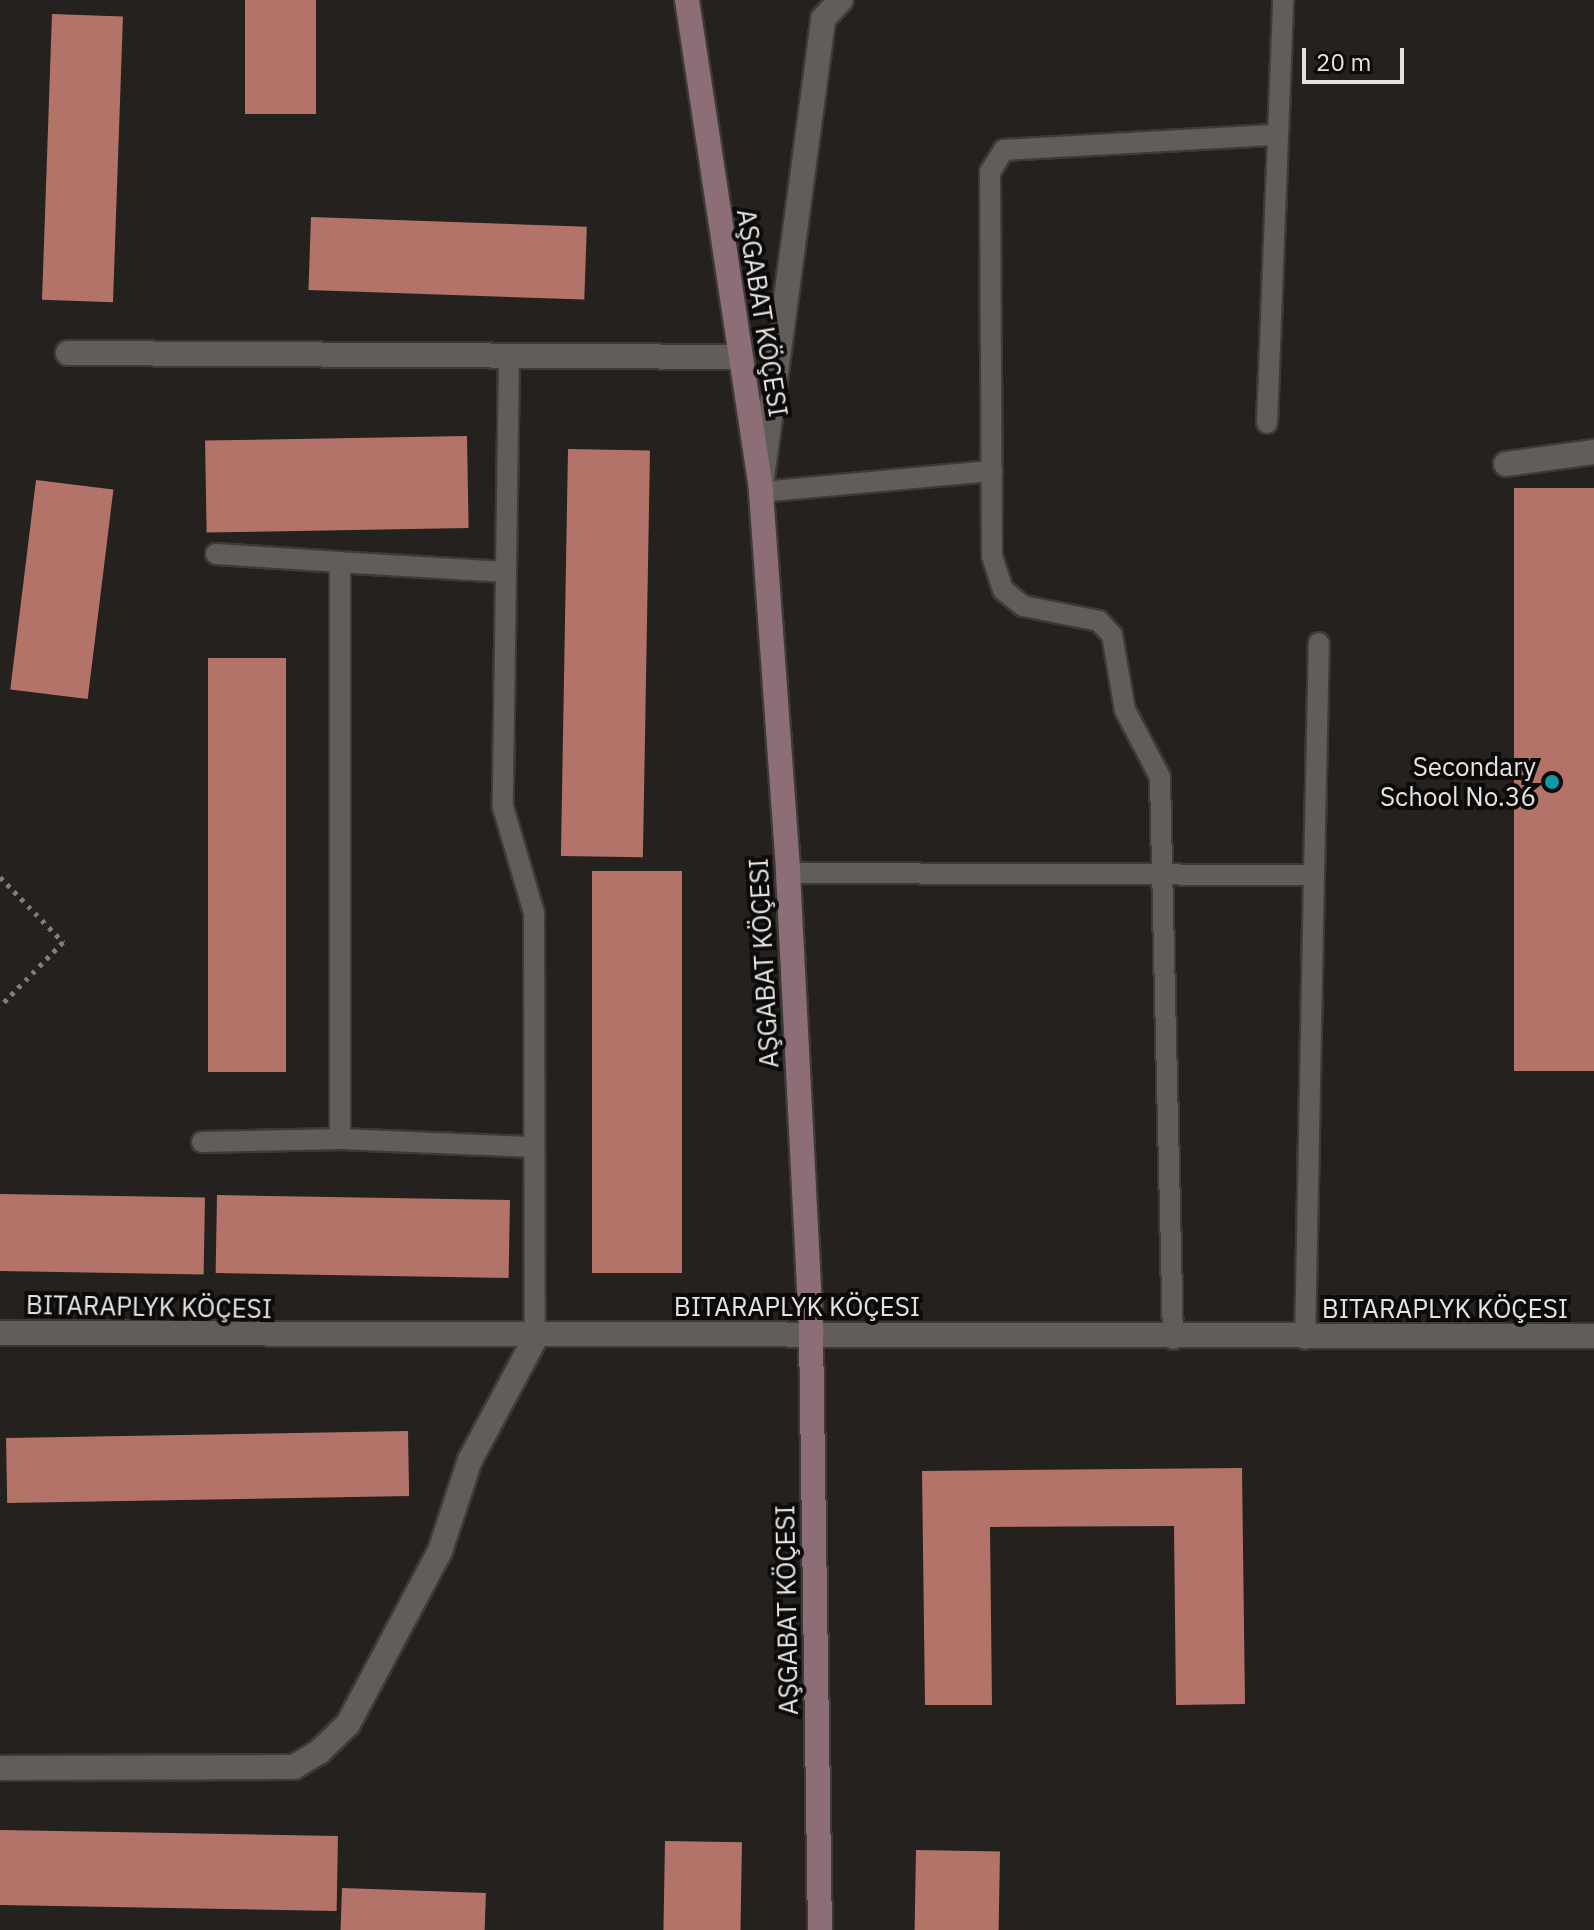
<!DOCTYPE html>
<meta charset="utf-8">
<style>
body{margin:0}
#map{position:relative;width:1594px;height:1930px;overflow:hidden;background:#24211f;font-family:"IBM Plex Sans",sans-serif}
div>[style]{position:absolute}
[style*='--x']{left:calc(var(--x)*1px);top:calc(var(--y)*1px);width:calc(var(--w)*1px);rotate:calc(var(--a)*1deg)}
.building>*{inset:0;background:#b47368;transform-origin:0 0}
.path>*{height:5px;margin-top:-2.5px;transform-origin:0;background:repeating-linear-gradient(90deg,#807d7b 0 4px,transparent 0 10px)}
.roads{filter:drop-shadow(2px 0 #3d3b38) drop-shadow(-2px 0 #3d3b38) drop-shadow(0 2px #3d3b38) drop-shadow(0 -2px #3d3b38)}
.lane>*{height:20px;margin:-10px;padding:0 10px;transform-origin:10px;border-radius:10px;background:#615d5a}
.street>*{height:24px;margin:-12px;padding:0 12px;transform-origin:12px;border-radius:12px;background:#615d5a}
.secondary>*{height:24px;margin:-12px;padding:0 12px;transform-origin:12px;border-radius:12px;background:#8d6d76}
.dots>*{width:22px;height:22px;translate:-50% -50%;box-sizing:border-box;border:4px solid #0c0b0a;border-radius:50%}
span{translate:-50% -50%;white-space:nowrap;text-align:center;line-height:1.15;-webkit-text-stroke:8px #0c0b0a;paint-order:stroke}
.street-label{font-size:26px;color:#e5e3e1}
.poi-label{font-size:26px;color:#e5e3e1}
.right{translate:-100% -50%;text-align:right}
.scale{position:absolute;left:1302px;top:48px;width:102px;height:36px;box-sizing:border-box;border:4px solid #e5e3e1;border-top:0;padding-left:10px;font-size:24px;line-height:28px;white-space:nowrap;color:#e5e3e1;-webkit-text-stroke:6px #0c0b0a;paint-order:stroke}
</style>
<div id="map">
<div class="building">
<div style="left:245px;top:0;width:71px;height:114px"></div>
<div style="left:52px;top:14px;width:71px;height:286px;rotate:2deg"></div>
<div style="left:311px;top:217px;width:276px;height:73px;rotate:2deg"></div>
<div style="left:467px;top:436px;width:92px;height:262px;rotate:89deg"></div>
<div style="left:568px;top:449px;width:82px;height:407px;rotate:1deg"></div>
<div style="left:36px;top:480px;width:78px;height:211px;rotate:7deg"></div>
<div style="left:1594px;top:488px;width:583px;height:80px;rotate:90deg"></div>
<div style="left:208px;top:658px;width:78px;height:414px"></div>
<div style="left:682px;top:871px;width:402px;height:90px;rotate:90deg"></div>
<div style="left:0;top:1194px;width:205px;height:77px;rotate:1deg"></div>
<div style="left:217px;top:1195px;width:293px;height:78px;rotate:1deg"></div>
<div style="left:408px;top:1431px;width:65px;height:402px;rotate:89deg"></div>
<div style="clip-path:polygon(1242px 1468px,1245px 1704px,1176px 1705px,1174px 1526px,990px 1527px,992px 1705px,925px 1705px,922px 1471px)"></div>
<div style="left:0;top:1830px;width:338px;height:75px;rotate:1deg"></div>
<div style="left:665px;top:1841px;width:77px;height:89px;rotate:1deg"></div>
<div style="left:916px;top:1850px;width:84px;height:80px;rotate:1deg"></div>
<div style="left:342px;top:1888px;width:144px;height:42px;rotate:2deg"></div>
</div>
<div class="path">
<div style="--x:0;--y:877;--w:91;--a:45.9"></div>
<div style="--x:63;--y:942;--w:90;--a:134.5"></div>
</div>
<div class="roads">
<div class="lane">
<div style="--x:509;--y:356;--w:451;--a:90.8"></div>
<div style="--x:503;--y:807;--w:110;--a:73.7"></div>
<div style="--x:534;--y:913;--w:426;--a:89.9"></div>
<div style="--x:1267;--y:423;--w:423;--a:-87.8"></div>
<div style="--x:761;--y:492;--w:232;--a:-5.2"></div>
<div style="--x:216;--y:554;--w:124;--a:3.7"></div>
<div style="--x:506;--y:572;--w:166;--a:-176.6"></div>
<div style="--x:340;--y:562;--w:577;--a:90"></div>
<div style="--x:340;--y:1139;--w:194;--a:2.4"></div>
<div style="--x:788;--y:873;--w:526;--a:0.22"></div>
<div style="--x:1314;--y:875;--w:464;--a:91.1"></div>
<div style="--x:1314;--y:875;--w:232;--a:-88.8"></div>
<div style="--x:202;--y:1142;--w:138;--a:-1.2"></div>
<div style="--x:1173;--y:1339;--w:562;--a:-91.33"></div>
<div style="--x:1160;--y:777;--w:76;--a:-117.6"></div>
<div style="--x:1125;--y:710;--w:76;--a:-99.8"></div>
<div style="--x:1112;--y:635;--w:19;--a:-133"></div>
<div style="--x:1099;--y:621;--w:77;--a:-168.8"></div>
<div style="--x:1023;--y:606;--w:26;--a:-141"></div>
<div style="--x:1003;--y:590;--w:36;--a:-108"></div>
<div style="--x:992;--y:556;--w:384;--a:-90.3"></div>
<div style="--x:990;--y:172;--w:26;--a:-58"></div>
<div style="--x:1004;--y:150;--w:272;--a:-3.2"></div>
</div>
<div class="street">
<div style="--x:68;--y:353;--w:672;--a:0.34"></div>
<div style="--x:1506;--y:464;--w:89;--a:-7.8"></div>
<div style="--x:762;--y:478;--w:463;--a:-82.4"></div>
<div style="--x:823;--y:19;--w:26;--a:-47"></div>
<div style="--x:0;--y:1333;--w:1594;--a:0.11"></div>
<div style="--x:0;--y:1768;--w:294;--a:-0.2"></div>
<div style="--x:294;--y:1767;--w:29;--a:-31"></div>
<div style="--x:319;--y:1752;--w:40;--a:-44"></div>
<div style="--x:348;--y:1724;--w:196;--a:-62"></div>
<div style="--x:440;--y:1551;--w:96;--a:-71.8"></div>
<div style="--x:470;--y:1460;--w:137;--a:-61.8"></div>
</div>
<div class="secondary">
<div style="--x:687;--y:0;--w:498;--a:81.4"></div>
<div style="--x:761;--y:492;--w:382;--a:85.9"></div>
<div style="--x:788;--y:873;--w:461;--a:87.1"></div>
<div style="--x:811;--y:1333;--w:597;--a:89.14"></div>
</div>
</div>
<div class="dots">
<div style="left:1552px;top:782px;background:#0f9aa8"></div>
</div>
<div class="street-label">
<span style="left:762px;top:313px;rotate:81deg">AŞGABAT KÖÇESI</span>
<span style="left:764px;top:963px;rotate:-93deg">AŞGABAT KÖÇESI</span>
<span style="left:149px;top:1307px;rotate:1deg">BITARAPLYK KÖÇESI</span>
<span style="left:797px;top:1307px">BITARAPLYK KÖÇESI</span>
<span style="left:1445px;top:1309px">BITARAPLYK KÖÇESI</span>
<span style="left:787px;top:1610px;rotate:-91deg">AŞGABAT KÖÇESI</span>
</div>
<div class="poi-label">
<span class="right" style="left:1536px;top:782px">Secondary<br>School No.36</span>
</div>
<div class="scale">20 m</div>
</div>
